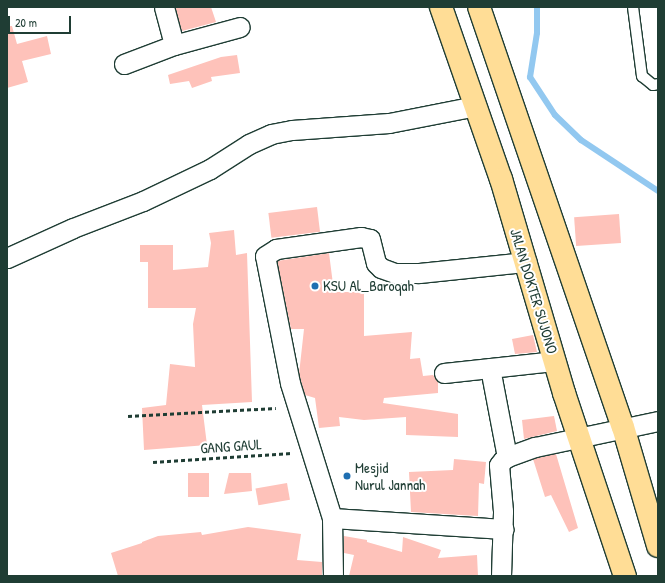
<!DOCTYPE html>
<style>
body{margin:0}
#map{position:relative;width:665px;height:583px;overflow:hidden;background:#fff;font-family:"Patrick Hand",sans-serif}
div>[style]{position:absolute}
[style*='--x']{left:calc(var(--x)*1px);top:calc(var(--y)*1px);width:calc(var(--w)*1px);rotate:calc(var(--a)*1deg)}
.stream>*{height:6px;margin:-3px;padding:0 3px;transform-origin:3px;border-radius:3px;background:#92c8f0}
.building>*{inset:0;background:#fec2ba;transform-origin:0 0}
.path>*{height:2.5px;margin-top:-1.25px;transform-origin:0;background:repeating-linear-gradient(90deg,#1f3d34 0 4px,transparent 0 7px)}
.roads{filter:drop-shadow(1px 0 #1f3d34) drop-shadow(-1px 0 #1f3d34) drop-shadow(0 1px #1f3d34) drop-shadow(0 -1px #1f3d34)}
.lane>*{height:10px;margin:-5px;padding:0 5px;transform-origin:5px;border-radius:5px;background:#fff}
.street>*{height:19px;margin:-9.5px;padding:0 9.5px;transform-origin:9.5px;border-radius:9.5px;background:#fff}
.highway>*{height:22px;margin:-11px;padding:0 11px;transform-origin:11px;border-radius:11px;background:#ffdd96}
.dots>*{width:11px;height:11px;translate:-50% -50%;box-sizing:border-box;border:2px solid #fff;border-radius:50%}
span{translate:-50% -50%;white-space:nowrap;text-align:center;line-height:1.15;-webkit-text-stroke:4px #fff;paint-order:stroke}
.poi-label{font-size:15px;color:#1f3d34}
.left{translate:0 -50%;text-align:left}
.street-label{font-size:15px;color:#1f3d34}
.frame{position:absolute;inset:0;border:8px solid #1f3d34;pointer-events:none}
.scale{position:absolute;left:8px;top:16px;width:63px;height:18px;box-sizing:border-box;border:2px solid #1f3d34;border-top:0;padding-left:5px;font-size:12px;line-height:14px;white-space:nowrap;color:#1f3d34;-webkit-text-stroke:3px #fff;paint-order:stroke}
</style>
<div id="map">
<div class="stream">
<div style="--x:537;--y:7;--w:26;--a:90"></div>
<div style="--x:537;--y:33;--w:45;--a:99"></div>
<div style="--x:530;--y:77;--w:45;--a:56.7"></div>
<div style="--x:555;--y:115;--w:36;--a:44"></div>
<div style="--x:581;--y:140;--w:92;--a:33.5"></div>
</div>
<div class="building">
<div style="clip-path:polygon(175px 7px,211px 7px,216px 22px,182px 31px)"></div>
<div style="clip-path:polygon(7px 26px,12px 26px,17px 44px,47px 36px,51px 54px,22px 61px,28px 82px,7px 88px)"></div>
<div style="clip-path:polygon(237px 55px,240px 73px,211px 77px,212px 81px,192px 88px,189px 81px,170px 84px,168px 75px,221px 57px)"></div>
<div style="left:317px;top:207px;width:25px;height:49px;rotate:83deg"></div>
<div style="left:619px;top:214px;width:29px;height:45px;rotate:86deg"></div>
<div style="clip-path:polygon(234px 230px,236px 255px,247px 253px,252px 402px,202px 405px,207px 445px,144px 450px,142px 408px,166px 405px,170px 364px,195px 367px,193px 324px,196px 308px,148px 308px,148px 262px,140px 262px,140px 245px,173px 245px,173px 270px,208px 267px,211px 243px,209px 233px)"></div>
<div style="clip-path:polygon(329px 253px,334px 292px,364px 292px,364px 336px,412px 332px,410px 359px,420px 358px,423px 376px,433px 375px,438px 382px,438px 393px,384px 398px,383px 403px,458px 414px,458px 437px,406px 435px,406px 417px,364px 420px,339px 417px,340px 426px,319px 428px,315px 398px,305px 395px,299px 374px,304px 329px,291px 329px,277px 261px)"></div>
<div style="clip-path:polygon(533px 335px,537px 352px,515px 354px,512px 339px)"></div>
<div style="clip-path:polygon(554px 416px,557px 431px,524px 439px,522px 420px)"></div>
<div style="clip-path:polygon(556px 454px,578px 528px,569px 532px,551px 495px,545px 497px,533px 459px)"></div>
<div style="clip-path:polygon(454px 459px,486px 462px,484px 484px,479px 483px,478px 516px,411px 512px,409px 472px,453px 470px)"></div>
<div style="left:188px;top:473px;width:21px;height:24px"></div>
<div style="clip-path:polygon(229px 473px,251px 473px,252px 491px,224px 494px)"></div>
<div style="left:287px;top:483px;width:17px;height:32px;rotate:80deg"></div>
<div style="clip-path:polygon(248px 527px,301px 534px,297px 560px,322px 562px,322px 576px,118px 576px,111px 553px,142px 543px,142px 542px,158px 536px,201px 532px,202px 535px)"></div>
<div style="clip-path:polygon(344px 536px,367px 540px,367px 542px,402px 552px,403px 537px,441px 550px,438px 558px,477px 555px,478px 576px,349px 576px,354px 555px,344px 553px)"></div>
</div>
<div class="path">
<div style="--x:128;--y:416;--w:148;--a:-3.1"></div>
<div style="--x:153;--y:462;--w:139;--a:-3.7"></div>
</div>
<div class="roads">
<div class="lane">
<div style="--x:633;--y:7;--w:70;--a:82.6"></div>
<div style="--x:642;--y:76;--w:14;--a:39"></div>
<div style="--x:653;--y:85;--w:5;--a:-11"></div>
</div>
<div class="street">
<div style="--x:164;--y:7;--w:39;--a:75"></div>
<div style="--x:124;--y:64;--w:53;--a:-20.8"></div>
<div style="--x:174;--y:45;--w:68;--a:-15.3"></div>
<div style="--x:7;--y:258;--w:72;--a:-24.4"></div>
<div style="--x:73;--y:228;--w:75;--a:-21.1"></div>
<div style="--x:143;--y:201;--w:74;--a:-25.5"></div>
<div style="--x:210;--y:169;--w:46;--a:-32.7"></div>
<div style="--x:249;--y:144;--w:24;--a:-24"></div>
<div style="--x:271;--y:134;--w:21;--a:-11"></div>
<div style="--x:292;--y:130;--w:97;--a:-4.1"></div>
<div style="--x:389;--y:123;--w:89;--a:-11.1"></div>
<div style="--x:490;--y:368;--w:91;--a:79.2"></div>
<div style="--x:444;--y:373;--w:112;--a:-6.2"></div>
<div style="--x:332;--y:518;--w:172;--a:3.7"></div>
<div style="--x:333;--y:576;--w:58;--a:-91"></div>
<div style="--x:332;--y:518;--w:141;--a:-107.3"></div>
<div style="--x:290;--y:383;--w:129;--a:-101.1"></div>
<div style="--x:265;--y:256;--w:13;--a:-32"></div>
<div style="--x:276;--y:249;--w:86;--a:-8"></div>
<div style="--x:361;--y:237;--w:9;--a:13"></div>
<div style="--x:370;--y:239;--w:25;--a:76"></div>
<div style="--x:376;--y:263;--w:7;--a:45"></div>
<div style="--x:381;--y:268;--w:15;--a:20"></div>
<div style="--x:395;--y:273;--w:24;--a:0"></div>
<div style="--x:419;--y:273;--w:108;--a:-5.9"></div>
<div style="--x:501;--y:576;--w:65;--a:-88.2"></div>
<div style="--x:503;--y:511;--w:46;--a:-95"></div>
<div style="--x:499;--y:465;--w:6;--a:-51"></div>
<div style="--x:503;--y:460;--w:5;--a:-37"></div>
<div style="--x:507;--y:457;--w:30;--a:-20"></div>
<div style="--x:535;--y:447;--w:126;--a:-11.9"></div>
</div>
<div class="highway">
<div style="--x:441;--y:7;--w:182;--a:70.8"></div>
<div style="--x:501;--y:179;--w:223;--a:73.6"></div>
<div style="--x:564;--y:393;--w:193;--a:71.6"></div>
<div style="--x:479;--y:7;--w:444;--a:71.1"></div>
<div style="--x:623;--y:427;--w:124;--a:73.6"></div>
</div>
</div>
<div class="dots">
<div style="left:315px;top:286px;background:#1f6fb2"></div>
<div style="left:347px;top:476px;background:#1f6fb2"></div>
</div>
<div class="poi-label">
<span class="left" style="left:323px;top:286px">KSU Al_Baroqah</span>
<span class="left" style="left:355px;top:476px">Mesjid<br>Nurul Jannah</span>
</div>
<div class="street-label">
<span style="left:534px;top:291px;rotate:73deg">JALAN DOKTER SUJONO</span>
<span style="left:231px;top:446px;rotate:-4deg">GANG GAUL</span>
</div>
<div class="frame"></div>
<div class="scale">20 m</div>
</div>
